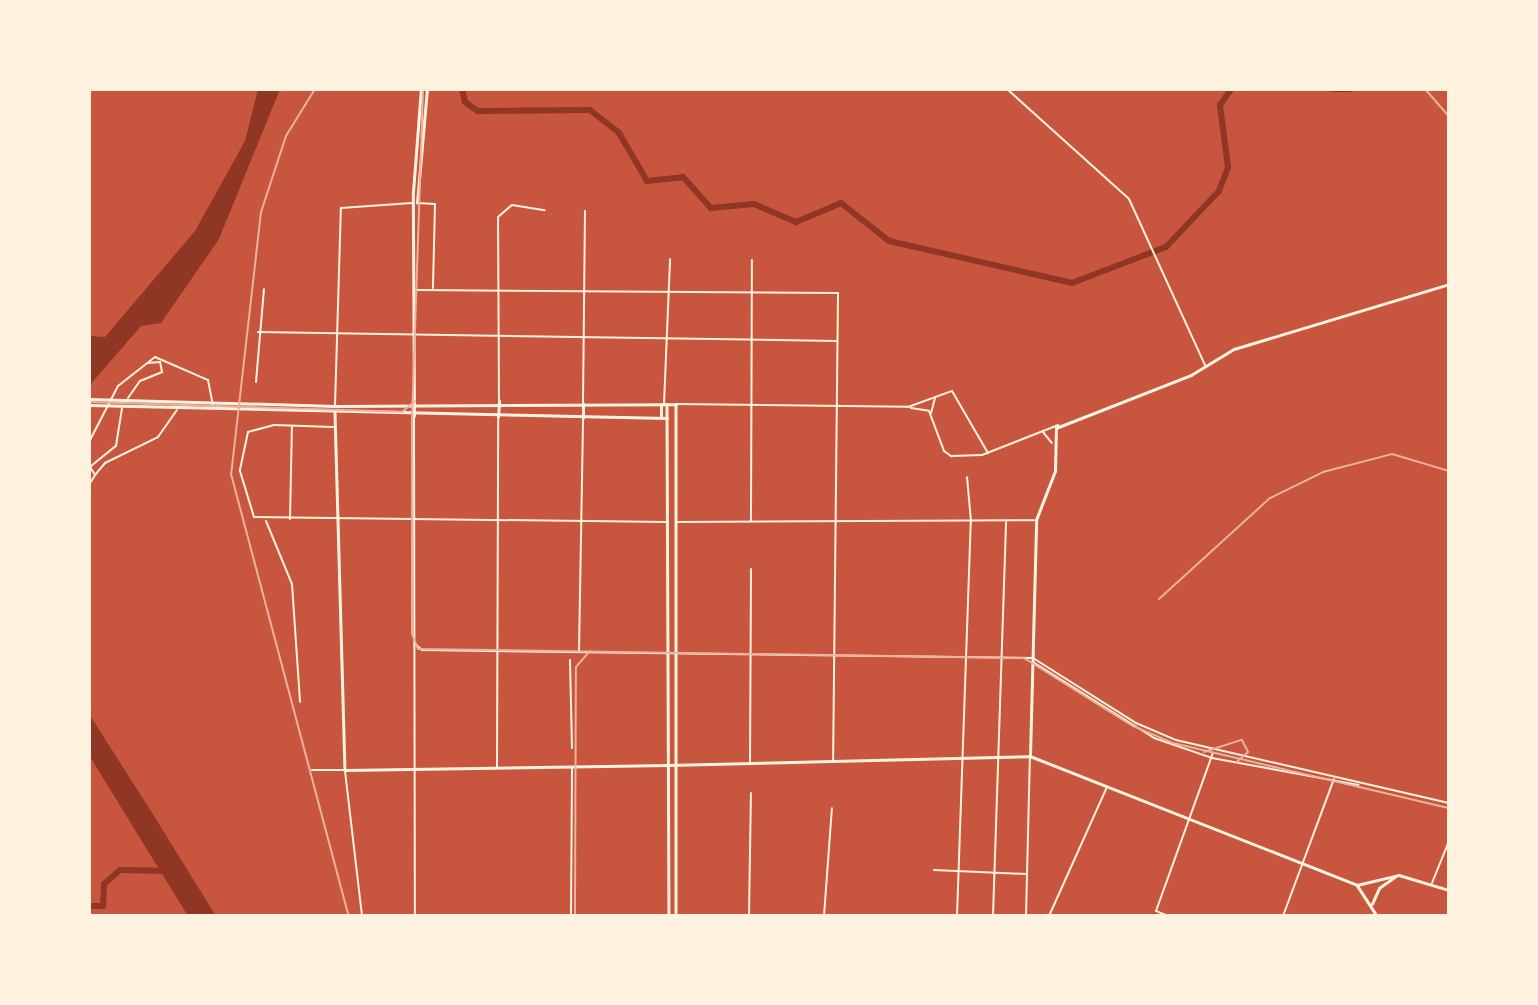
<!DOCTYPE html>
<style>
body{margin:0}
#map{position:relative;width:1538px;height:1005px;overflow:hidden;background:#c8553d;font-family:Georgia,serif}
div>[style]{position:absolute}
[style*='--x']{left:calc(var(--x)*1px);top:calc(var(--y)*1px);width:calc(var(--w)*1px);rotate:calc(var(--a)*1deg)}
.water>*{inset:0;background:#8f3625}
.river>*{height:6px;margin:-3px;padding:0 3px;transform-origin:3px;border-radius:3px;background:#8f3625}
.minor>*{height:2px;margin:-1px;padding:0 1px;transform-origin:1px;border-radius:1px;background:#fff3e0}
.tertiary>*{height:2px;margin:-1px;padding:0 1px;transform-origin:1px;border-radius:1px;background:#fff3e0}
.secondary>*{height:2.5px;margin:-1.25px;padding:0 1.25px;transform-origin:1.25px;border-radius:1.25px;background:#fff3e0}
.primary>*{height:2.5px;margin:-1.25px;padding:0 1.25px;transform-origin:1.25px;border-radius:1.25px;background:#fff3e0}
.tram>*{height:2px;margin:-1px;padding:0 1px;transform-origin:1px;border-radius:1px;background:#e9b49f}
.rail>*{height:2px;margin:-1px;padding:0 1px;transform-origin:1px;border-radius:1px;background:#e9b49f}
span{translate:-50% -50%;white-space:nowrap;text-align:center;line-height:1.15;-webkit-text-stroke:5px #fff3e0;paint-order:stroke}
.frame{position:absolute;inset:0;border:91px solid #fff3e0;pointer-events:none}
</style>
<div id="map">
<div class="water">
<div style="clip-path:polygon(258px 89px,280px 89px,219px 239px,161px 323px,141px 326px,89px 386px,89px 336px,105px 337px,195px 231px,245px 141px)"></div>
<div style="clip-path:polygon(89px 714px,154px 816px,216px 916px,188px 916px,162px 874px,89px 755px)"></div>
</div>
<div class="river">
<div style="--x:462;--y:89;--w:13;--a:77"></div>
<div style="--x:465;--y:102;--w:16;--a:35"></div>
<div style="--x:478;--y:111;--w:112;--a:-0.5"></div>
<div style="--x:590;--y:110;--w:37;--a:38"></div>
<div style="--x:619;--y:133;--w:56;--a:59.7"></div>
<div style="--x:647;--y:181;--w:36;--a:-6"></div>
<div style="--x:683;--y:177;--w:42;--a:47.9"></div>
<div style="--x:711;--y:208;--w:43;--a:-5.3"></div>
<div style="--x:754;--y:204;--w:46;--a:23.2"></div>
<div style="--x:796;--y:222;--w:49;--a:-22.9"></div>
<div style="--x:841;--y:203;--w:61;--a:38.4"></div>
<div style="--x:889;--y:241;--w:188;--a:12.9"></div>
<div style="--x:1072;--y:283;--w:101;--a:-21"></div>
<div style="--x:1166;--y:247;--w:77;--a:-46.6"></div>
<div style="--x:1219;--y:191;--w:26;--a:-69"></div>
<div style="--x:1228;--y:167;--w:63;--a:-97.4"></div>
<div style="--x:1220;--y:105;--w:19;--a:-55"></div>
<div style="--x:1332;--y:89;--w:18;--a:0"></div>
<div style="--x:89;--y:906;--w:14;--a:0"></div>
<div style="--x:103;--y:906;--w:22;--a:-87"></div>
<div style="--x:104;--y:884;--w:21;--a:-41"></div>
<div style="--x:120;--y:870;--w:48;--a:1.2"></div>
</div>
<div class="minor">
<div style="--x:1007;--y:89;--w:164;--a:42"></div>
<div style="--x:1129;--y:199;--w:183;--a:65.4"></div>
<div style="--x:418;--y:203;--w:17;--a:3"></div>
<div style="--x:435;--y:204;--w:84;--a:91.4"></div>
<div style="--x:415;--y:290;--w:423;--a:0.4"></div>
<div style="--x:838;--y:293;--w:467;--a:90.6"></div>
<div style="--x:258;--y:332;--w:578;--a:0.89"></div>
<div style="--x:256;--y:382;--w:93;--a:-85.1"></div>
<div style="--x:128;--y:398;--w:21;--a:-55"></div>
<div style="--x:140;--y:381;--w:24;--a:-22"></div>
<div style="--x:162;--y:372;--w:10;--a:-101"></div>
<div style="--x:160;--y:362;--w:12;--a:175"></div>
<div style="--x:499;--y:401;--w:184;--a:-90.3"></div>
<div style="--x:498;--y:217;--w:18;--a:-41"></div>
<div style="--x:512;--y:205;--w:33;--a:9"></div>
<div style="--x:583;--y:402;--w:191;--a:-89.4"></div>
<div style="--x:664;--y:404;--w:145;--a:-87.6"></div>
<div style="--x:414;--y:417;--w:499;--a:89.9"></div>
<div style="--x:333;--y:427;--w:59;--a:-178.1"></div>
<div style="--x:274;--y:425;--w:27;--a:165"></div>
<div style="--x:248;--y:432;--w:40;--a:102"></div>
<div style="--x:240;--y:471;--w:48;--a:73.1"></div>
<div style="--x:254;--y:517;--w:412;--a:0.7"></div>
<div style="--x:89;--y:442;--w:63;--a:-62.6"></div>
<div style="--x:118;--y:386;--w:47;--a:-38.1"></div>
<div style="--x:155;--y:357;--w:58;--a:23.5"></div>
<div style="--x:208;--y:380;--w:25;--a:79"></div>
<div style="--x:89;--y:465;--w:12;--a:59"></div>
<div style="--x:95;--y:475;--w:12;--a:121"></div>
<div style="--x:91;--y:466;--w:32;--a:-39"></div>
<div style="--x:116;--y:446;--w:38;--a:-81"></div>
<div style="--x:95;--y:475;--w:16;--a:-50"></div>
<div style="--x:105;--y:463;--w:59;--a:-26.1"></div>
<div style="--x:158;--y:437;--w:33;--a:-55"></div>
<div style="--x:290;--y:519;--w:92;--a:-88.8"></div>
<div style="--x:266;--y:521;--w:68;--a:67.6"></div>
<div style="--x:292;--y:584;--w:118;--a:86.1"></div>
<div style="--x:751;--y:521;--w:261;--a:-89.8"></div>
<div style="--x:414;--y:643;--w:11;--a:41"></div>
<div style="--x:422;--y:650;--w:611;--a:0.75"></div>
<div style="--x:1033;--y:658;--w:122;--a:32.3"></div>
<div style="--x:1136;--y:723;--w:43;--a:23"></div>
<div style="--x:1176;--y:740;--w:280;--a:13"></div>
<div style="--x:579;--y:651;--w:233;--a:-89"></div>
<div style="--x:570;--y:660;--w:88;--a:88.7"></div>
<div style="--x:1033;--y:662;--w:143;--a:32.1"></div>
<div style="--x:1154;--y:738;--w:61;--a:19"></div>
<div style="--x:1212;--y:758;--w:149;--a:10.4"></div>
<div style="--x:750;--y:763;--w:194;--a:-89.7"></div>
<div style="--x:497;--y:767;--w:350;--a:-89.8"></div>
<div style="--x:312;--y:770;--w:31;--a:0"></div>
<div style="--x:934;--y:870;--w:93;--a:2.5"></div>
<div style="--x:1432;--y:883;--w:45;--a:-68"></div>
<div style="--x:571;--y:916;--w:148;--a:-89.6"></div>
<div style="--x:749;--y:916;--w:123;--a:-89.1"></div>
<div style="--x:824;--y:916;--w:108;--a:-85.8"></div>
<div style="--x:957;--y:916;--w:395;--a:-88"></div>
<div style="--x:971;--y:521;--w:44;--a:-95.2"></div>
<div style="--x:993;--y:916;--w:394;--a:-88.1"></div>
<div style="--x:1026;--y:916;--w:160;--a:-88.6"></div>
<div style="--x:1049;--y:916;--w:141;--a:-65.8"></div>
<div style="--x:1168;--y:916;--w:13;--a:-157"></div>
<div style="--x:1156;--y:911;--w:168;--a:-70.2"></div>
<div style="--x:1283;--y:916;--w:146;--a:-69.6"></div>
</div>
<div class="tertiary">
<div style="--x:676;--y:404;--w:232;--a:0.7"></div>
<div style="--x:908;--y:407;--w:47;--a:-20"></div>
<div style="--x:952;--y:391;--w:72;--a:59.9"></div>
<div style="--x:335;--y:406;--w:198;--a:-88.3"></div>
<div style="--x:341;--y:208;--w:71;--a:-4"></div>
<div style="--x:911;--y:408;--w:18;--a:9"></div>
<div style="--x:929;--y:411;--w:43;--a:69.4"></div>
<div style="--x:944;--y:451;--w:9;--a:36"></div>
<div style="--x:951;--y:456;--w:31;--a:-2"></div>
<div style="--x:982;--y:455;--w:82;--a:-21.5"></div>
<div style="--x:931;--y:413;--w:16;--a:-75"></div>
<div style="--x:1043;--y:432;--w:14;--a:51"></div>
<div style="--x:676;--y:522;--w:358;--a:-0.3"></div>
<div style="--x:345;--y:771;--w:146;--a:83.3"></div>
</div>
<div class="secondary">
<div style="--x:335;--y:413;--w:357;--a:88.4"></div>
<div style="--x:345;--y:770;--w:323;--a:-0.9"></div>
<div style="--x:1030;--y:756;--w:352;--a:21.5"></div>
<div style="--x:1357;--y:885;--w:37;--a:57"></div>
<div style="--x:1357;--y:885;--w:43;--a:-13.4"></div>
<div style="--x:1399;--y:875;--w:52;--a:16.7"></div>
<div style="--x:1372;--y:904;--w:17;--a:-66"></div>
<div style="--x:1379;--y:888;--w:21;--a:-35"></div>
</div>
<div class="primary">
<div style="--x:417;--y:203;--w:114;--a:-85"></div>
<div style="--x:89;--y:399;--w:246;--a:1.6"></div>
<div style="--x:335;--y:406;--w:341;--a:-0.3"></div>
<div style="--x:676;--y:404;--w:512;--a:90"></div>
<div style="--x:667;--y:404;--w:512;--a:89.78"></div>
<div style="--x:89;--y:405;--w:578;--a:1.29"></div>
<div style="--x:414;--y:416;--w:224;--a:-90.3"></div>
<div style="--x:413;--y:192;--w:103;--a:-85.6"></div>
<div style="--x:498;--y:417;--w:16;--a:-86"></div>
<div style="--x:661;--y:417;--w:12;--a:-90"></div>
<div style="--x:583;--y:418;--w:14;--a:-90"></div>
<div style="--x:668;--y:765;--w:362;--a:-1.4"></div>
<div style="--x:1030;--y:756;--w:236;--a:-88.5"></div>
<div style="--x:1036;--y:520;--w:53;--a:-68.8"></div>
<div style="--x:1055;--y:471;--w:43;--a:-88.7"></div>
<div style="--x:1056;--y:428;--w:145;--a:-21.4"></div>
<div style="--x:1191;--y:375;--w:50;--a:-31.2"></div>
<div style="--x:1234;--y:349;--w:225;--a:-16.8"></div>
</div>
<div class="tram">
<div style="--x:423;--y:89;--w:339;--a:91.9"></div>
<div style="--x:412;--y:428;--w:206;--a:90"></div>
<div style="--x:412;--y:634;--w:16;--a:68"></div>
<div style="--x:418;--y:649;--w:606;--a:0.85"></div>
<div style="--x:1024;--y:658;--w:128;--a:32"></div>
<div style="--x:1133;--y:726;--w:43;--a:23"></div>
<div style="--x:1173;--y:743;--w:284;--a:13.3"></div>
<div style="--x:89;--y:402;--w:313;--a:1.8"></div>
<div style="--x:402;--y:412;--w:17;--a:-40"></div>
<div style="--x:1204;--y:752;--w:40;--a:-18"></div>
<div style="--x:1242;--y:740;--w:13;--a:63"></div>
<div style="--x:1248;--y:752;--w:15;--a:138"></div>
<div style="--x:575;--y:916;--w:249;--a:-89.8"></div>
<div style="--x:576;--y:667;--w:21;--a:-49"></div>
</div>
<div class="rail">
<div style="--x:315;--y:89;--w:55;--a:121.7"></div>
<div style="--x:286;--y:136;--w:80;--a:108.2"></div>
<div style="--x:261;--y:212;--w:264;--a:96.5"></div>
<div style="--x:231;--y:474;--w:457;--a:75.1"></div>
<div style="--x:1425;--y:89;--w:37;--a:49"></div>
<div style="--x:1159;--y:599;--w:150;--a:-42.3"></div>
<div style="--x:1270;--y:498;--w:59;--a:-26.1"></div>
<div style="--x:1323;--y:472;--w:71;--a:-14.6"></div>
<div style="--x:1392;--y:454;--w:59;--a:16.6"></div>
</div>
<div class="frame"></div>
</div>
